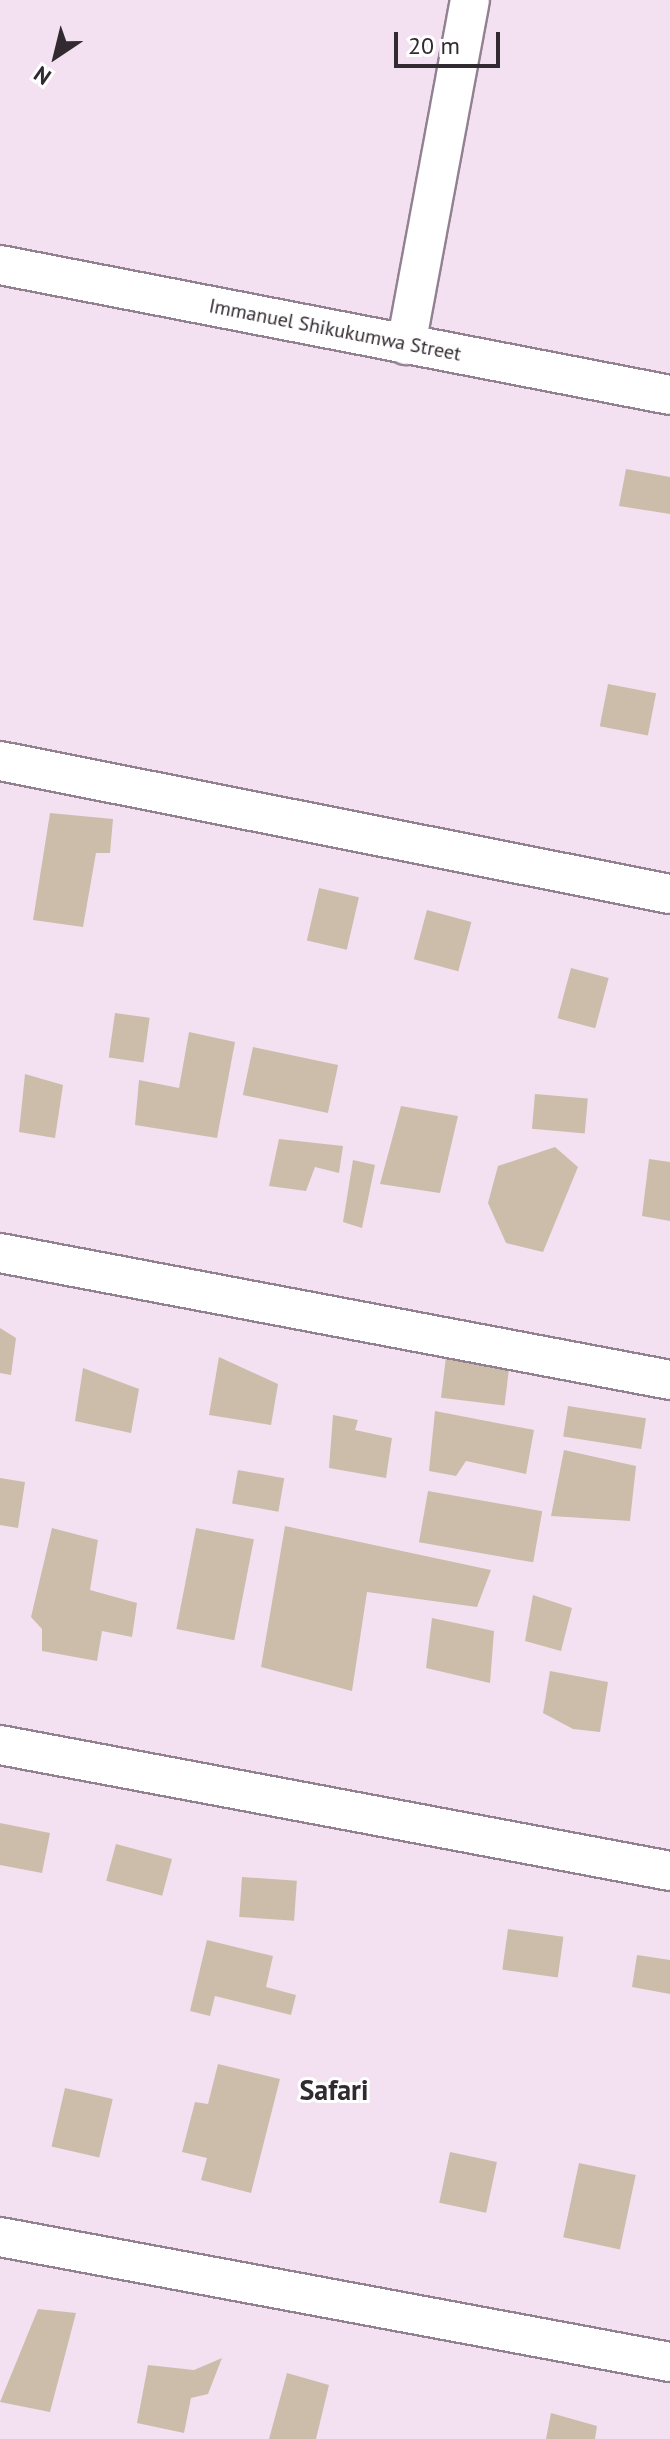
<!DOCTYPE html>
<style>
body{margin:0}
#map{position:relative;width:670px;height:2439px;overflow:hidden;background:#f3e1f2;font-family:"PT Sans",sans-serif}
div>[style]{position:absolute}
[style*='--x']{left:calc(var(--x)*1px);top:calc(var(--y)*1px);width:calc(var(--w)*1px);rotate:calc(var(--a)*1deg)}
.building>*{inset:0;background:#ccbdab;transform-origin:0 0}
.roads{filter:drop-shadow(2px 0 #928291) drop-shadow(-2px 0 #928291) drop-shadow(0 2px #928291) drop-shadow(0 -2px #928291)}
.minor>*{height:38px;margin:-19px;padding:0 19px;transform-origin:19px;border-radius:19px;background:#fff}
span{translate:-50% -50%;white-space:nowrap;text-align:center;line-height:1.15;-webkit-text-stroke:6px #fff;paint-order:stroke}
.street-label{font-size:20px;color:#312a30}
.district-label{font-size:28px;color:#312a30;font-weight:700}
.north{position:absolute;left:16px;top:16px;width:80px;height:80px;-webkit-text-stroke:6px #fff;paint-order:stroke;rotate:215deg;font-size:22px;font-weight:700;line-height:32px;text-align:center;color:#312a30}
.north::after{content:'';display:block;margin:auto;width:28px;height:36px;background:#312a30;clip-path:polygon(50% 0,100% 100%,50% 72%,0 100%)}
.scale{position:absolute;left:394px;top:32px;width:106px;height:36px;box-sizing:border-box;border:4px solid #312a30;border-top:0;padding-left:10px;font-size:24px;line-height:28px;white-space:nowrap;color:#312a30;-webkit-text-stroke:6px #fff;paint-order:stroke}
</style>
<div id="map">
<div class="building">
<div style="clip-path:polygon(626px 469px,670px 477px,670px 514px,619px 506px)"></div>
<div style="left:608px;top:684px;width:49px;height:43px;rotate:11deg"></div>
<div style="clip-path:polygon(50px 813px,113px 819px,110px 853px,96px 853px,83px 927px,33px 920px)"></div>
<div style="left:319px;top:888px;width:41px;height:54px;rotate:13deg"></div>
<div style="left:427px;top:910px;width:46px;height:51px;rotate:15deg"></div>
<div style="left:571px;top:968px;width:39px;height:52px;rotate:15deg"></div>
<div style="left:115px;top:1013px;width:35px;height:45px;rotate:8deg"></div>
<div style="clip-path:polygon(189px 1032px,235px 1042px,217px 1138px,135px 1125px,139px 1080px,179px 1088px)"></div>
<div style="left:253px;top:1047px;width:87px;height:49px;rotate:12deg"></div>
<div style="clip-path:polygon(25px 1074px,63px 1085px,55px 1138px,19px 1132px)"></div>
<div style="left:535px;top:1094px;width:53px;height:35px;rotate:5deg"></div>
<div style="clip-path:polygon(401px 1106px,458px 1116px,440px 1193px,380px 1184px)"></div>
<div style="clip-path:polygon(279px 1139px,343px 1146px,339px 1173px,315px 1167px,306px 1191px,269px 1186px)"></div>
<div style="clip-path:polygon(555px 1147px,578px 1167px,543px 1252px,506px 1243px,488px 1203px,498px 1166px)"></div>
<div style="clip-path:polygon(649px 1159px,670px 1162px,670px 1221px,642px 1216px)"></div>
<div style="clip-path:polygon(353px 1160px,375px 1165px,362px 1228px,343px 1222px)"></div>
<div style="clip-path:polygon(0 1328px,16px 1338px,11px 1375px,0 1373px)"></div>
<div style="clip-path:polygon(219px 1357px,278px 1384px,271px 1425px,209px 1415px)"></div>
<div style="left:446px;top:1357px;width:64px;height:41px;rotate:7deg"></div>
<div style="clip-path:polygon(83px 1368px,139px 1389px,131px 1433px,75px 1421px)"></div>
<div style="left:568px;top:1406px;width:79px;height:31px;rotate:9deg"></div>
<div style="clip-path:polygon(435px 1411px,534px 1430px,526px 1474px,466px 1461px,456px 1476px,429px 1471px)"></div>
<div style="clip-path:polygon(333px 1415px,358px 1420px,355px 1430px,392px 1438px,386px 1478px,329px 1468px)"></div>
<div style="clip-path:polygon(564px 1450px,636px 1466px,630px 1521px,551px 1516px)"></div>
<div style="left:238px;top:1470px;width:47px;height:34px;rotate:10deg"></div>
<div style="clip-path:polygon(0 1478px,25px 1482px,18px 1528px,0 1525px)"></div>
<div style="left:428px;top:1491px;width:116px;height:52px;rotate:10deg"></div>
<div style="clip-path:polygon(285px 1526px,491px 1570px,477px 1607px,367px 1592px,352px 1691px,261px 1667px)"></div>
<div style="clip-path:polygon(52px 1528px,98px 1540px,90px 1590px,137px 1603px,132px 1637px,102px 1631px,97px 1661px,42px 1651px,42px 1629px,31px 1617px)"></div>
<div style="left:196px;top:1528px;width:59px;height:103px;rotate:11deg"></div>
<div style="clip-path:polygon(533px 1595px,572px 1608px,561px 1651px,525px 1641px)"></div>
<div style="clip-path:polygon(432px 1618px,494px 1631px,490px 1683px,426px 1668px)"></div>
<div style="clip-path:polygon(550px 1671px,608px 1682px,600px 1732px,573px 1729px,543px 1713px)"></div>
<div style="clip-path:polygon(0 1823px,50px 1833px,42px 1873px,0 1865px)"></div>
<div style="left:116px;top:1844px;width:58px;height:38px;rotate:15deg"></div>
<div style="left:242px;top:1877px;width:55px;height:40px;rotate:4deg"></div>
<div style="left:508px;top:1929px;width:56px;height:41px;rotate:8deg"></div>
<div style="clip-path:polygon(207px 1940px,273px 1956px,266px 1987px,296px 1995px,291px 2015px,215px 1996px,210px 2016px,190px 2011px)"></div>
<div style="clip-path:polygon(637px 1955px,670px 1960px,670px 1994px,632px 1987px)"></div>
<div style="clip-path:polygon(218px 2064px,280px 2079px,251px 2193px,201px 2180px,207px 2158px,182px 2152px,195px 2102px,208px 2104px)"></div>
<div style="left:65px;top:2088px;width:49px;height:60px;rotate:13deg"></div>
<div style="left:450px;top:2152px;width:48px;height:52px;rotate:12deg"></div>
<div style="left:579px;top:2163px;width:58px;height:76px;rotate:12deg"></div>
<div style="clip-path:polygon(38px 2309px,76px 2313px,50px 2412px,0 2402px)"></div>
<div style="clip-path:polygon(222px 2358px,208px 2394px,191px 2398px,184px 2433px,137px 2423px,148px 2365px,194px 2370px)"></div>
<div style="clip-path:polygon(287px 2373px,329px 2385px,316px 2439px,269px 2439px)"></div>
<div style="clip-path:polygon(551px 2413px,597px 2426px,595px 2439px,546px 2439px)"></div>
</div>
<div class="roads">
<div class="minor">
<div style="--x:0;--y:265;--w:682;--a:10.98"></div>
<div style="--x:406;--y:345;--w:351;--a:-79.5"></div>
<div style="--x:0;--y:761;--w:683;--a:11.23"></div>
<div style="--x:0;--y:1253;--w:682;--a:10.73"></div>
<div style="--x:0;--y:1745;--w:682;--a:10.65"></div>
<div style="--x:0;--y:2237;--w:682;--a:10.57"></div>
</div>
</div>
<div class="street-label">
<span style="left:335px;top:330px;rotate:11deg">Immanuel Shikukumwa Street</span>
</div>
<div class="district-label">
<span style="left:334px;top:2090px">Safari</span>
</div>
<div class="north">N</div>
<div class="scale">20 m</div>
</div>
